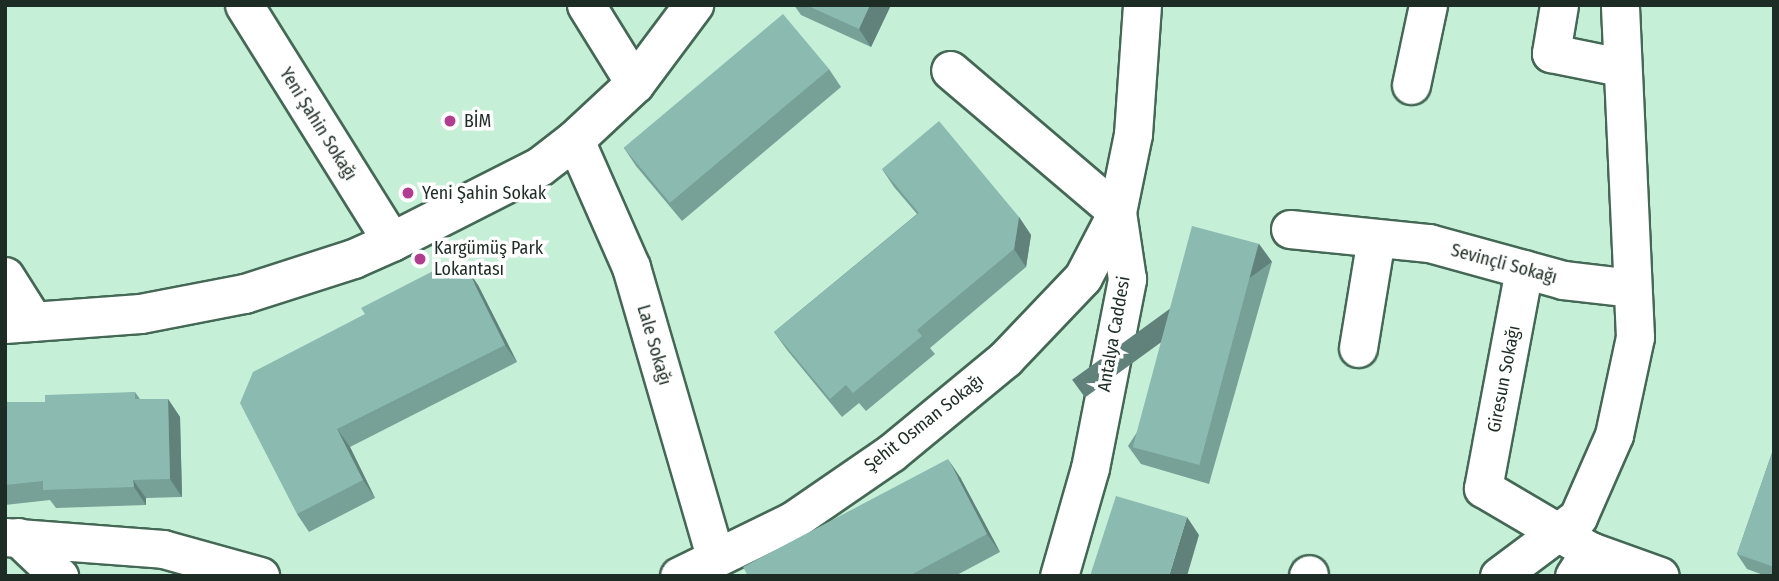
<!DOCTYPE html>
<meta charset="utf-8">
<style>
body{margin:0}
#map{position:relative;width:1779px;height:581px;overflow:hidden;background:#c6efd8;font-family:"Fira Sans Condensed",sans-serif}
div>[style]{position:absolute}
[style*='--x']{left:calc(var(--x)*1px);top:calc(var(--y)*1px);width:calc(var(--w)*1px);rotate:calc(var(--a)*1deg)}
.roads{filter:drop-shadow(2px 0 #446855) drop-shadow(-2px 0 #446855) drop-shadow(0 2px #446855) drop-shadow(0 -2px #446855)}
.street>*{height:37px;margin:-18.5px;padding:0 18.5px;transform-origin:18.5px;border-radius:18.5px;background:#fff}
.secondary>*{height:38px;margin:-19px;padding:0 19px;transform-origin:19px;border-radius:19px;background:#fff}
.wall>*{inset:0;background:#77a097}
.shaded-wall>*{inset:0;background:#61827b;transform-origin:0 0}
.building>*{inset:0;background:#8abab0;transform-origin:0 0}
.dots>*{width:19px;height:19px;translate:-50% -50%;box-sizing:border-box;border:4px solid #fff;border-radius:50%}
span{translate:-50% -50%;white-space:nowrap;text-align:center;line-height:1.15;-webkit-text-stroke:7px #fff;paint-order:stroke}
.poi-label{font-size:18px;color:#1d2d25}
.left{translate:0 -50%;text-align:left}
.street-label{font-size:18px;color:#1d2d25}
.frame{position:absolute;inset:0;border:7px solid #1d2d25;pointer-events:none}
</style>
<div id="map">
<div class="roads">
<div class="street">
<div style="--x:244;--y:5;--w:279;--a:58"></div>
<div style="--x:586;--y:5;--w:93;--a:58.2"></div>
<div style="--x:1559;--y:5;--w:49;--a:99.5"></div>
<div style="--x:1551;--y:53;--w:70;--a:11.5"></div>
<div style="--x:1411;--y:85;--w:82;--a:-78"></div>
<div style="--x:575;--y:140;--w:139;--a:66.2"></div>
<div style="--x:631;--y:267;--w:301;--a:73.8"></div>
<div style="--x:1290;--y:229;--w:140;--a:5.8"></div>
<div style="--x:1429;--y:243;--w:139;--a:15.4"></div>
<div style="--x:1563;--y:280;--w:69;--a:6.6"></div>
<div style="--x:1524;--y:269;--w:223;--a:100.6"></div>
<div style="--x:1483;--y:488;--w:124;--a:30.5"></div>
<div style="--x:5;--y:276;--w:54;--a:57.8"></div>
<div style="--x:1358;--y:348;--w:111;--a:-80.7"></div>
<div style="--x:5;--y:537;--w:158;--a:4.3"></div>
<div style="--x:163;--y:549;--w:101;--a:15.6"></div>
<div style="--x:18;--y:537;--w:57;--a:43.6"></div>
<div style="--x:679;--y:576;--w:126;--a:-26"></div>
<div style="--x:792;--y:521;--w:120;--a:-34.5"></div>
<div style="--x:891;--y:453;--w:148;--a:-39.5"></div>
<div style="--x:1005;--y:359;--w:113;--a:-46.4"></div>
<div style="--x:1083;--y:277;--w:73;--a:-62.4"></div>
<div style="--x:1117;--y:212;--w:219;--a:-139.6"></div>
<div style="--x:1059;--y:576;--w:112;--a:-74"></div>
<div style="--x:1090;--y:468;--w:193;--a:-78.9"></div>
<div style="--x:1127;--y:279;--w:68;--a:-98.5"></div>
<div style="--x:1117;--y:212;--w:80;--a:-78.4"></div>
<div style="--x:1133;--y:134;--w:129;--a:-86"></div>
<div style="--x:1308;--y:576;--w:2;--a:-63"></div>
<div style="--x:1499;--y:576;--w:99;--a:-36.8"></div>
<div style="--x:1578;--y:517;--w:90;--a:-66.3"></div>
<div style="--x:1614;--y:435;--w:100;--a:-77.9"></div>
<div style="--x:1635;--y:337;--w:332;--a:-92.6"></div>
<div style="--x:1574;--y:576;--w:30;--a:-57"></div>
<div style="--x:1590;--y:551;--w:74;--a:19.7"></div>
</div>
<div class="secondary">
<div style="--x:5;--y:324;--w:136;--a:-4.2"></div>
<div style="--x:141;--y:314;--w:106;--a:-10.9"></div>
<div style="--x:245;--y:294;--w:114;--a:-17.8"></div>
<div style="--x:354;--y:259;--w:42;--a:-24.1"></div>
<div style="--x:392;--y:242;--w:166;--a:-26.9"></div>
<div style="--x:540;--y:167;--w:44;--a:-37.6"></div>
<div style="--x:575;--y:140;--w:82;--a:-43"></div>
<div style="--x:635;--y:84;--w:99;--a:-53.2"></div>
</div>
</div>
<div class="wall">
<div style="clip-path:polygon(794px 5px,891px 5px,871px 47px,801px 15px)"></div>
<div style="clip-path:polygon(829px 69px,841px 87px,682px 221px,636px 166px,624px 148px)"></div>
<div style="clip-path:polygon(882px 169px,1019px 217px,1031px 235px,1026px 267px,930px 348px,935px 354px,866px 411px,859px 403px,842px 417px,787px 350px,774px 332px,917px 214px,894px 187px)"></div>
<div style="clip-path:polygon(1259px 244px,1272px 262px,1209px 484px,1141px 464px,1128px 446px)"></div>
<div style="clip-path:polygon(441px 267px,447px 276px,478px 285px,517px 362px,350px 447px,375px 498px,309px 532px,297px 514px,365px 314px)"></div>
<div style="clip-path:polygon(135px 392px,140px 399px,168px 399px,180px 417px,182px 497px,146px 498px,146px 505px,56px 508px,50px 500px,5px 505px,5px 402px,45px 402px)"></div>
<div style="clip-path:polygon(1774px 447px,1774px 576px,1766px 576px,1747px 569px,1737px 554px)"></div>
<div style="clip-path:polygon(960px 477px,1000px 552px,955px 576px,748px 576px)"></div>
</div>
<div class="shaded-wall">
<div style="clip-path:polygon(870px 5px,891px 5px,871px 47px,859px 29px)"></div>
<div style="clip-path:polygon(1019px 217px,1031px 235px,1026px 267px,1014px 249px)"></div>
<div style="left:1259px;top:244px;width:22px;height:231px;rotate:54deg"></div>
<div style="clip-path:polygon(466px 267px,478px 285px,517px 362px,505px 345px)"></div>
<div style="clip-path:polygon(168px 399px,180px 417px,182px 497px,170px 479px)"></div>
<div style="clip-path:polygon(337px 429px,350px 447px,375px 498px,363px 480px)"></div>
<div style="clip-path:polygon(948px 459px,960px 477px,1000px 552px,987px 534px)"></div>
<div style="clip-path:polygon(133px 480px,146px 498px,146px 505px,134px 487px)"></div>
<div style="clip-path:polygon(1187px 517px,1199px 535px,1187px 576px,1169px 576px)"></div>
</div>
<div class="building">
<div style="clip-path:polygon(806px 5px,870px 5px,859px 29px)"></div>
<div style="left:783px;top:14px;width:72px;height:208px;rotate:50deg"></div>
<div style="clip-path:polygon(939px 121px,1019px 217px,1014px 249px,917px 330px,922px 336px,853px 393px,846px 385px,830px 399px,774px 332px,919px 213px,882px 169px)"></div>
<div style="left:1192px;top:226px;width:69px;height:229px;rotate:15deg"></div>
<div style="clip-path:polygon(441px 267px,446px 277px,466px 267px,505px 345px,337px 429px,363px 480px,297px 514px,240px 403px,253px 372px,365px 314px,361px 308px)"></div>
<div style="clip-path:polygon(135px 392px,135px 399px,168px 399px,170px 479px,133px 480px,134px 487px,43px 490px,43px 481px,5px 485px,5px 402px,45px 402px,45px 395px)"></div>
<div style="clip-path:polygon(1774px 447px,1774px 567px,1737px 554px)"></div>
<div style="clip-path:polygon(948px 459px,987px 534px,909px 576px,748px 576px,743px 567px)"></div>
<div style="clip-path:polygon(1116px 496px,1187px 517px,1169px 576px,1090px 576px)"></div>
</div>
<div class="dots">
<div style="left:450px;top:121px;background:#b33c91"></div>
<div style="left:408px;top:193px;background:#b33c91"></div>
<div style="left:420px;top:259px;background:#b33c91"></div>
</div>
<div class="poi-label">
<span class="left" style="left:464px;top:121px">BİM</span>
<span class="left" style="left:422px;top:193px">Yeni Şahin Sokak</span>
<span class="left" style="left:434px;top:259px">Kargümüş Park<br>Lokantası</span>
</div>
<div class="street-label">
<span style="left:318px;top:124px;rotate:58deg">Yeni Şahin Sokağı</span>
<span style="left:1504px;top:264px;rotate:15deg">Sevinçli Sokağı</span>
<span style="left:1114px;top:334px;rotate:-80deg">Antalya Caddesi</span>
<span style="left:654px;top:345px;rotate:74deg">Lale Sokağı</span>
<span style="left:1504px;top:379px;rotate:-79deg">Giresun Sokağı</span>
<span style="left:924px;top:423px;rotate:-38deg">Şehit Osman Sokağı</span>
</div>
<div class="frame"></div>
</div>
